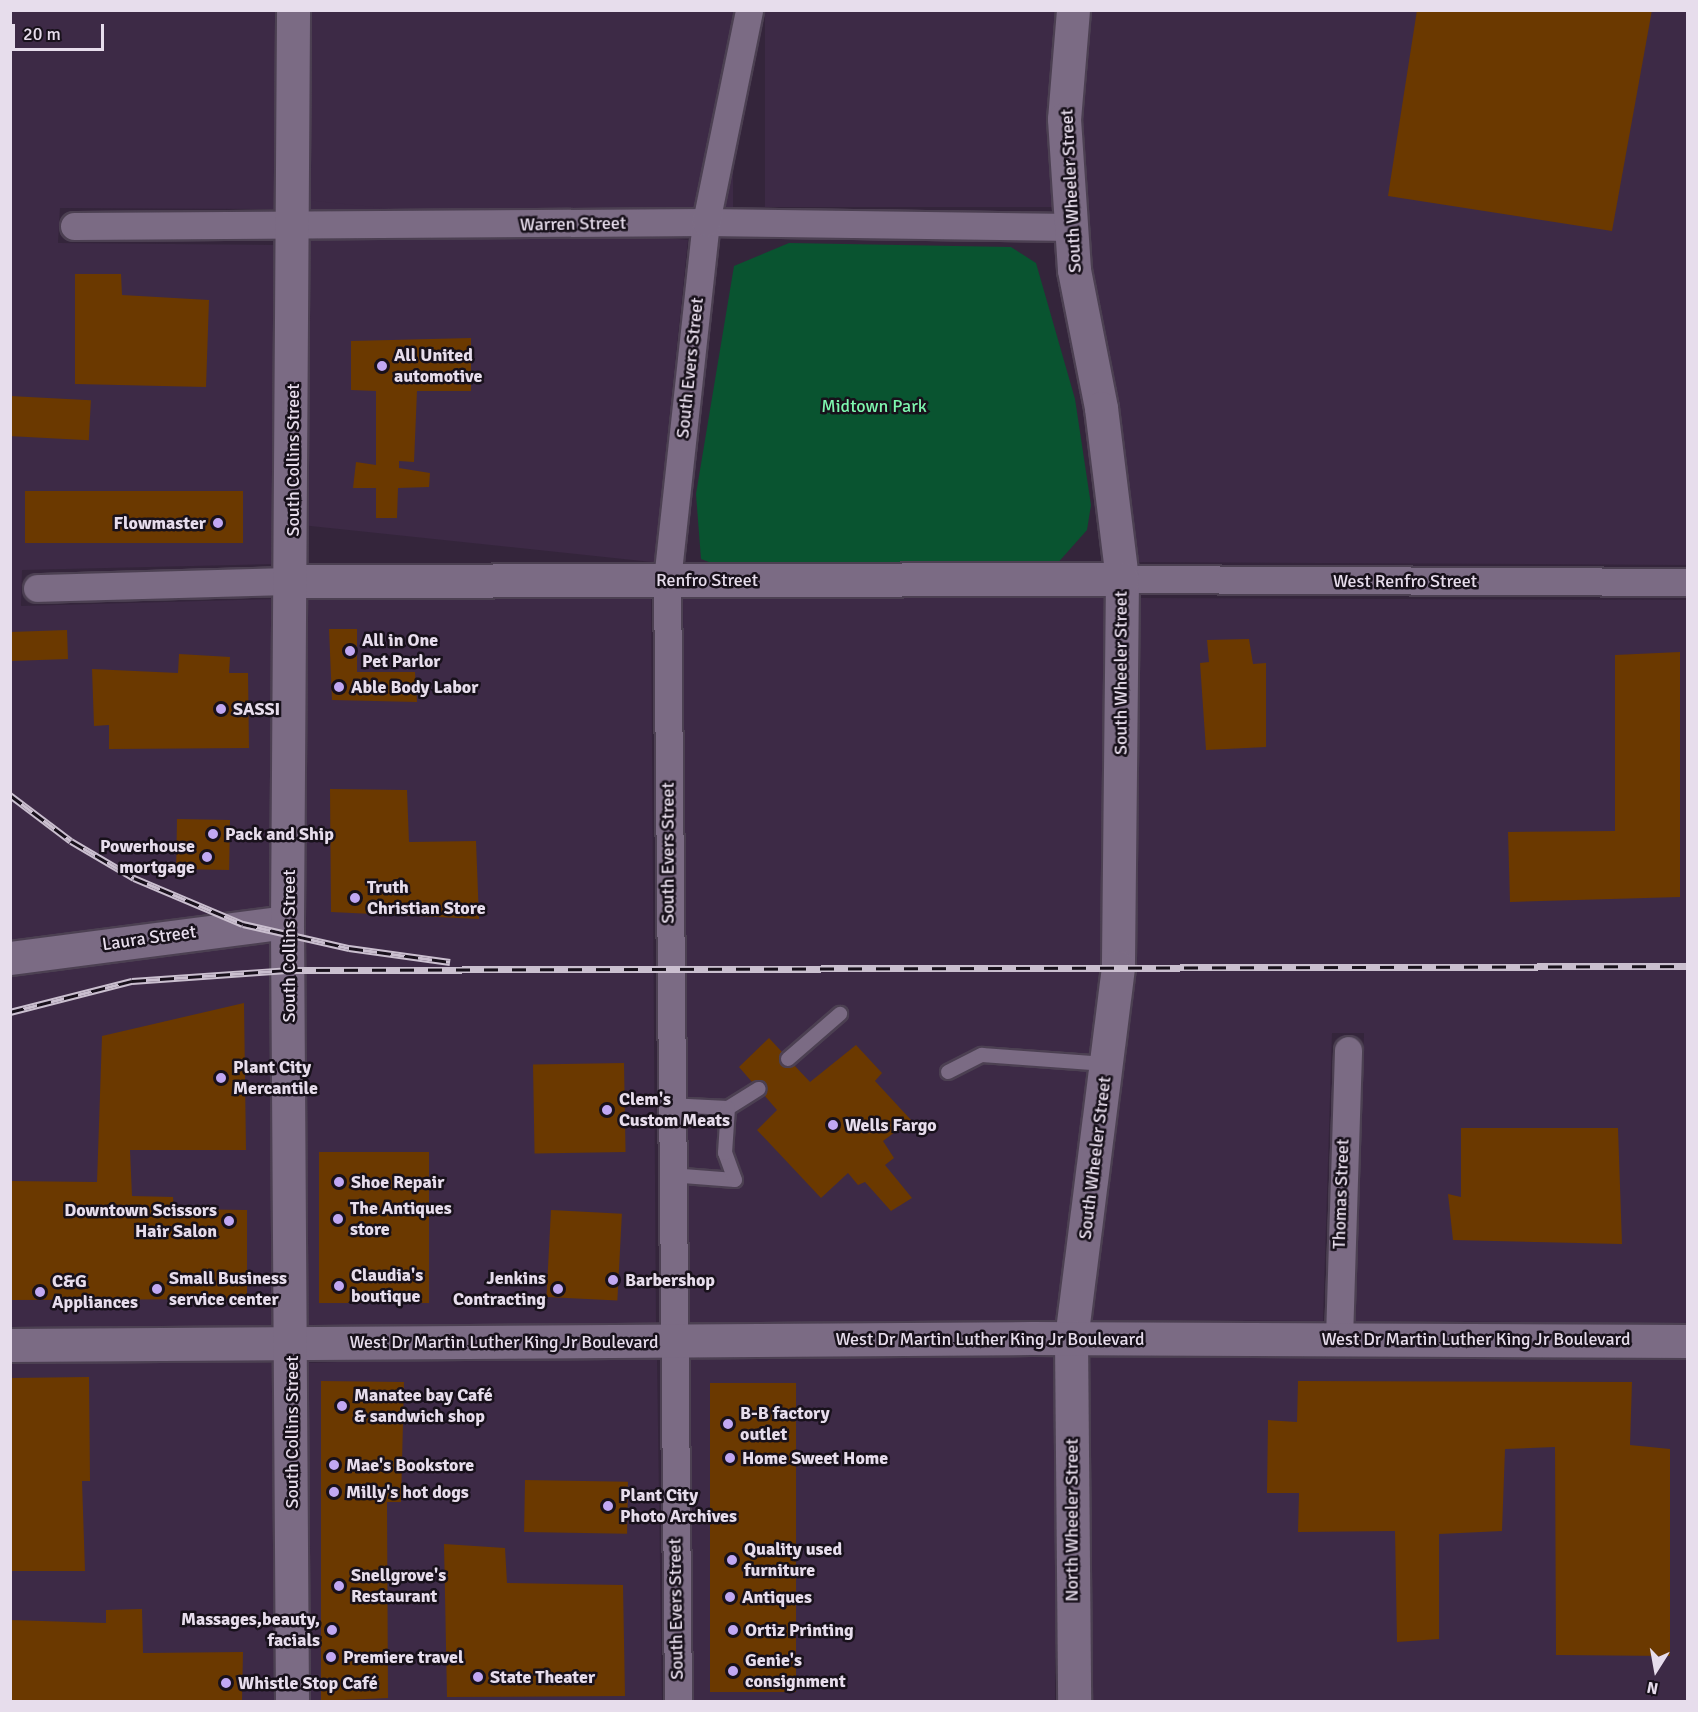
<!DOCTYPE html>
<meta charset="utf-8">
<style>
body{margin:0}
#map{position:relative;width:1698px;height:1712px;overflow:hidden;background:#34253b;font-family:Signika,sans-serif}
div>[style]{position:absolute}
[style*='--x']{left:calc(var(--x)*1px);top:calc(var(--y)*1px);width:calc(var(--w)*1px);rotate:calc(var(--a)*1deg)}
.built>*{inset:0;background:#3d2a46;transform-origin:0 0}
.green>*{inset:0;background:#095430}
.building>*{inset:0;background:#6b3900;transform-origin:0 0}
.roads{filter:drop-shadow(2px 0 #4c4052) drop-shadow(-2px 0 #4c4052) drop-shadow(0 2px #4c4052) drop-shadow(0 -2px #4c4052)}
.lane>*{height:14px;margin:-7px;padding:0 7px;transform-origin:7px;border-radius:7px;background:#7b6b84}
.street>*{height:27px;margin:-13.5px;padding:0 13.5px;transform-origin:13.5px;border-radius:13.5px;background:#7b6b84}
.secondary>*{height:33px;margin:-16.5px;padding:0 16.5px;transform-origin:16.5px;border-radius:16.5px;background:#7b6b84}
.rail>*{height:7px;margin-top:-3.5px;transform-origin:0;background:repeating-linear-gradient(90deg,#18111b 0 14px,#cabfcf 0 28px);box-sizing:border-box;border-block:2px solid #cabfcf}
.dots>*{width:16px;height:16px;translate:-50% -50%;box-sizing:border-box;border:3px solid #18111b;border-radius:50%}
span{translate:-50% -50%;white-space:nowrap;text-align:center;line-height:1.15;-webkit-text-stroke:5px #18111b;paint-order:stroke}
.street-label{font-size:18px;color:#e7ddec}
.poi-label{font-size:18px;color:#e7ddec;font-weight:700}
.left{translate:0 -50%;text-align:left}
.right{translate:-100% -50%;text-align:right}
.park-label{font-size:18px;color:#7ef7af}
.frame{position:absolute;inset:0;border:12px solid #e7ddec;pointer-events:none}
.north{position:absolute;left:1626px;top:1640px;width:60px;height:60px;-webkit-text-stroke:4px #18111b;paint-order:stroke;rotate:191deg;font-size:16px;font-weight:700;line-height:24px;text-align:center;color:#e7ddec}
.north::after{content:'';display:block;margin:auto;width:21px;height:27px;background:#e7ddec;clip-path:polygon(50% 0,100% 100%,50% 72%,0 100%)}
.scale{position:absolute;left:12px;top:24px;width:92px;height:27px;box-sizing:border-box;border:3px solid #e7ddec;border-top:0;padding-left:8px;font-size:18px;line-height:21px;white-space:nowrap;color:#e7ddec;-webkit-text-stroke:4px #18111b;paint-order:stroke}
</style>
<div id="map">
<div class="built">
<div style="clip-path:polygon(10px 11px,278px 11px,277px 209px,60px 208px,58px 243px,277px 245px,276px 564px,22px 570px,21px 606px,276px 599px,272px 906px,11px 940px)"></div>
<div style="left:309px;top:11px;width:424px;height:198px"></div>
<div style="left:765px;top:11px;width:292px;height:196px"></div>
<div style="clip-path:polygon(1089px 11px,1687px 11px,1687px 565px,1136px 562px,1089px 268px,1080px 118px)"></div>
<div style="left:688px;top:240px;width:324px;height:379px;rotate:96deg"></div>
<div style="clip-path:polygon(1106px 597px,1102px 966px,1057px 1320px,688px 1323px,683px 598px)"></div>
<div style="clip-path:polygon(651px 598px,656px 1323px,308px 1327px,303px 920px,308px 599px)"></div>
<div style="clip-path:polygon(1137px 598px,1687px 600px,1687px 1323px,1355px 1321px,1364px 1033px,1332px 1033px,1323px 1321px,1090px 1320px)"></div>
<div style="clip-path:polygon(241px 942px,273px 942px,276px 1327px,11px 1327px,10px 976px)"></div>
<div style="left:1055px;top:1355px;width:346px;height:366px;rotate:90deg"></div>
<div style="left:1087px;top:1355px;width:600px;height:346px"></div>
<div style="clip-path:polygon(453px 1358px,657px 1359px,662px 1701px,308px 1701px,308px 1363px)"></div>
<div style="left:11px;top:1363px;width:265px;height:339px"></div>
</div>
<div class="green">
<div style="clip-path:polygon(789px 243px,1011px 247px,1036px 263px,1075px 399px,1091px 505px,1087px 530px,1055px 566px,722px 567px,701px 559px,696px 494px,734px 266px)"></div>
</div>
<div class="building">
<div style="clip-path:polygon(1417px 10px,1652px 10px,1612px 231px,1388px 196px)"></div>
<div style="clip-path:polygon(75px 274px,121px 274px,122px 295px,209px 300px,206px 387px,75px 384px)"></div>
<div style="clip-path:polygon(471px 338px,471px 391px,417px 391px,414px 462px,399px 461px,399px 468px,430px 473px,429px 487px,398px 488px,397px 518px,376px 518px,376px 488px,353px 488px,356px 462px,376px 465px,376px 391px,351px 390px,351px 341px)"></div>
<div style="left:10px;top:396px;width:81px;height:40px;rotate:3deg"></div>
<div style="left:25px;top:491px;width:218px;height:52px"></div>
<div style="clip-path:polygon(329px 629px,357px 629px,357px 672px,415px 672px,417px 702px,332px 700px)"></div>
<div style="left:67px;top:630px;width:29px;height:57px;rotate:88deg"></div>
<div style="clip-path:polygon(1249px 639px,1253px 664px,1266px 663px,1266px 747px,1206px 750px,1200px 663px,1209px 662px,1207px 640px)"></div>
<div style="clip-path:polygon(1680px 652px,1680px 897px,1510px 902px,1508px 832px,1615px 831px,1615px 655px)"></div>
<div style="clip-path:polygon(179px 654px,230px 657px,229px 673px,248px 673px,249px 748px,109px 749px,109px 725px,94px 726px,92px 669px,178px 673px)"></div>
<div style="clip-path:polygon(330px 789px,407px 790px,409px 842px,476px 841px,479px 919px,331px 912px)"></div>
<div style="left:177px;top:819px;width:53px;height:50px;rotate:1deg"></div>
<div style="clip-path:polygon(244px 1003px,246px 1150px,130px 1150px,132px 1196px,173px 1197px,174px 1209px,247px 1210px,247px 1299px,10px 1300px,10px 1181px,97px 1182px,102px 1036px)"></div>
<div style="clip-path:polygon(769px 1038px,782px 1052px,782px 1065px,794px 1065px,810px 1082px,856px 1045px,882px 1073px,875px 1081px,911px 1120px,883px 1141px,894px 1158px,885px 1165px,912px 1198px,891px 1211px,865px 1182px,858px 1185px,848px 1173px,821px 1198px,757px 1130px,777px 1110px,764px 1095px,765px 1084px,752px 1082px,739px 1067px)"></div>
<div style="left:624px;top:1063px;width:89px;height:91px;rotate:89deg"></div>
<div style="clip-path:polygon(1461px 1128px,1618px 1128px,1622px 1244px,1453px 1240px,1448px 1194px,1461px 1197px)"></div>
<div style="left:319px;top:1152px;width:110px;height:151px"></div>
<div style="left:551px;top:1210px;width:71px;height:87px;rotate:3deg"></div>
<div style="clip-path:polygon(89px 1377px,90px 1481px,82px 1481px,85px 1571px,10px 1571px,10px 1378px)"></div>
<div style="clip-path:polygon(321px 1381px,404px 1382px,401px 1502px,387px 1502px,388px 1698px,321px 1701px)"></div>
<div style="clip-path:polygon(1298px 1381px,1632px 1382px,1630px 1445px,1670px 1449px,1670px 1656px,1556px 1655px,1555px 1447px,1505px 1449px,1502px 1531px,1439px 1534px,1439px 1639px,1397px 1642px,1395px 1531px,1298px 1532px,1299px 1493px,1267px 1493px,1268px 1420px,1297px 1422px)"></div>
<div style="left:710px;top:1383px;width:86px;height:309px"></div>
<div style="left:525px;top:1480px;width:103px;height:52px;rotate:1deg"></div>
<div style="clip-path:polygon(444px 1544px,505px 1548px,507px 1583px,623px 1585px,625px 1696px,447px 1697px)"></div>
<div style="clip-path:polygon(142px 1609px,143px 1653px,243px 1652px,242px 1701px,10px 1701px,10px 1620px,106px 1623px,106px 1610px)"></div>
</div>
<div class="roads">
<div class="lane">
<div style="--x:788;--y:1059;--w:69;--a:-40.9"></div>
<div style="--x:948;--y:1072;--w:38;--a:-27"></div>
<div style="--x:982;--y:1055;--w:124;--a:4.2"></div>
<div style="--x:668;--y:1105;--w:60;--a:2.9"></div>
<div style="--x:728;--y:1108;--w:36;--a:-32"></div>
<div style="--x:670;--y:1175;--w:65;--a:4.4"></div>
<div style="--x:735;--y:1180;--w:29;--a:-110"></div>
<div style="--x:725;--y:1153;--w:45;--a:-86.2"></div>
</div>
<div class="street">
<div style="--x:74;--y:226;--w:632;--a:-0.36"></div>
<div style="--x:706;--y:222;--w:366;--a:0.8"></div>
<div style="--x:1122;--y:579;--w:566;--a:0.3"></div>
<div style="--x:37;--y:588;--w:255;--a:-1.6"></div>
<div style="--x:1339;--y:1338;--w:288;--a:-88.2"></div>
<div style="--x:678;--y:1702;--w:1122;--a:-90.56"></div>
<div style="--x:667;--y:580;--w:360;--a:-83.8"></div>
<div style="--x:706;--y:222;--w:216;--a:-78.5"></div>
</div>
<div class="secondary">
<div style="--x:1073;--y:10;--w:109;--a:94.7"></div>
<div style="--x:1064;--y:119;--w:151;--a:86.2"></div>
<div style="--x:1074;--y:270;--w:141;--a:78.9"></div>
<div style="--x:1101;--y:408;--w:172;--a:83"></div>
<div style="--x:1122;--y:579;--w:388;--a:90.6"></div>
<div style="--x:1118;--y:967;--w:374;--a:97.2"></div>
<div style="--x:1071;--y:1338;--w:364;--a:89.5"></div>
<div style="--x:292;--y:581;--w:830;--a:-0.14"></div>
<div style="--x:10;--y:958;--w:279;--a:-7.4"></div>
<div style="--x:10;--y:1345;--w:1021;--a:-0.39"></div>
<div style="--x:1031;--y:1338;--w:657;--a:0.26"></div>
<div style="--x:292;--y:1702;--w:780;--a:-90.37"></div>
<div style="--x:287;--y:922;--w:912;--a:-89.62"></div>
</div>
</div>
<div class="rail">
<div style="--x:10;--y:795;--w:76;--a:37"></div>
<div style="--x:71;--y:841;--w:73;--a:30.4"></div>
<div style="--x:134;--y:878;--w:118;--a:22.9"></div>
<div style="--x:243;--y:924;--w:109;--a:12.8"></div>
<div style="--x:349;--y:948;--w:102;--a:7.9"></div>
<div style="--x:10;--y:1012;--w:126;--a:-14.3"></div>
<div style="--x:132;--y:981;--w:156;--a:-4"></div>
<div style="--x:288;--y:970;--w:1400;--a:-0.16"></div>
</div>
<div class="dots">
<div style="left:382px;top:366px;background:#c1a8f3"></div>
<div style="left:218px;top:523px;background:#c1a8f3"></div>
<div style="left:350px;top:651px;background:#c1a8f3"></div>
<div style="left:339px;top:687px;background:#c1a8f3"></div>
<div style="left:221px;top:709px;background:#c1a8f3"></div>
<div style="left:213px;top:834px;background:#c1a8f3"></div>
<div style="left:207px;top:857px;background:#c1a8f3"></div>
<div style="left:355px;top:898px;background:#c1a8f3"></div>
<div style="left:221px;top:1078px;background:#c1a8f3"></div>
<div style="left:607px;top:1110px;background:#c1a8f3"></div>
<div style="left:833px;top:1125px;background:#c1a8f3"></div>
<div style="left:339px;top:1182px;background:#c1a8f3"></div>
<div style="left:338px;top:1219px;background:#c1a8f3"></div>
<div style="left:229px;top:1221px;background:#c1a8f3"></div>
<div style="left:613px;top:1280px;background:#c1a8f3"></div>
<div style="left:339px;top:1286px;background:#c1a8f3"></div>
<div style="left:157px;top:1289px;background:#c1a8f3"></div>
<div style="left:558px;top:1289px;background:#c1a8f3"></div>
<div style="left:40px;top:1292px;background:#c1a8f3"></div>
<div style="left:342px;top:1406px;background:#c1a8f3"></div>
<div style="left:728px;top:1424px;background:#c1a8f3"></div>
<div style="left:730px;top:1458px;background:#c1a8f3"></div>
<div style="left:334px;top:1465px;background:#c1a8f3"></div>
<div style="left:334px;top:1492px;background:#c1a8f3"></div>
<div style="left:608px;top:1506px;background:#c1a8f3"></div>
<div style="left:732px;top:1560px;background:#c1a8f3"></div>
<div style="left:339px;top:1586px;background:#c1a8f3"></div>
<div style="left:730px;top:1597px;background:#c1a8f3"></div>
<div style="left:332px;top:1630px;background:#c1a8f3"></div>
<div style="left:733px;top:1630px;background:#c1a8f3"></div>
<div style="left:331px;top:1657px;background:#c1a8f3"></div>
<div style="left:733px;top:1671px;background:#c1a8f3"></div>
<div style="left:478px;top:1677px;background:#c1a8f3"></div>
<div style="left:226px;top:1683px;background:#c1a8f3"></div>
</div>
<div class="street-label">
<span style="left:1071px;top:191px;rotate:-93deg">South Wheeler Street</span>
<span style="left:573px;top:224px;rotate:-1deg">Warren Street</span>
<span style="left:690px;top:368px;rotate:-84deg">South Evers Street</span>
<span style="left:293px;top:460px;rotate:-90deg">South Collins Street</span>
<span style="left:707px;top:580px">Renfro Street</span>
<span style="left:1405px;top:581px">West Renfro Street</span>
<span style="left:1121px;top:673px;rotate:-90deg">South Wheeler Street</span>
<span style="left:668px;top:853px;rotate:-90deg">South Evers Street</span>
<span style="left:149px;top:938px;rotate:-8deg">Laura Street</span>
<span style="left:289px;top:946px;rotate:-90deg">South Collins Street</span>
<span style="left:1095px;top:1158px;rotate:-83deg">South Wheeler Street</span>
<span style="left:1341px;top:1194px;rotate:-88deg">Thomas Street</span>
<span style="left:990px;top:1339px">West Dr Martin Luther King Jr Boulevard</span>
<span style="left:1476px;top:1339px">West Dr Martin Luther King Jr Boulevard</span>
<span style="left:504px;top:1342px">West Dr Martin Luther King Jr Boulevard</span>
<span style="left:292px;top:1432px;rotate:-90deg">South Collins Street</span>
<span style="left:1072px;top:1520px;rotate:-90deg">North Wheeler Street</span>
<span style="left:676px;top:1609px;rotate:-91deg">South Evers Street</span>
</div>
<div class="poi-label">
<span class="left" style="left:394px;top:366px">All United<br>automotive</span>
<span class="right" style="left:206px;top:523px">Flowmaster</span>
<span class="left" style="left:362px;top:651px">All in One<br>Pet Parlor</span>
<span class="left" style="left:351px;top:687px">Able Body Labor</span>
<span class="left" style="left:233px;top:709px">SASSI</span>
<span class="left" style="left:225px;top:834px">Pack and Ship</span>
<span class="right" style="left:195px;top:857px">Powerhouse<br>mortgage</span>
<span class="left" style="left:367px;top:898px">Truth<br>Christian Store</span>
<span class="left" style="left:233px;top:1078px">Plant City<br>Mercantile</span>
<span class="left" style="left:619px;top:1110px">Clem's<br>Custom Meats</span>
<span class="left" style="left:845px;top:1125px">Wells Fargo</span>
<span class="left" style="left:351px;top:1182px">Shoe Repair</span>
<span class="left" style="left:350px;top:1219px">The Antiques<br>store</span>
<span class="right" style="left:217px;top:1221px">Downtown Scissors<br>Hair Salon</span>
<span class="left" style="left:351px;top:1286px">Claudia's<br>boutique</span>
<span class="left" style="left:169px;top:1289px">Small Business<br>service center</span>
<span class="right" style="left:546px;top:1289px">Jenkins<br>Contracting</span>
<span class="left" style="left:625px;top:1280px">Barbershop</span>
<span class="left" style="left:52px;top:1292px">C&amp;G<br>Appliances</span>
<span class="left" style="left:354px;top:1406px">Manatee bay Café<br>&amp; sandwich shop</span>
<span class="left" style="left:740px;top:1424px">B-B factory<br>outlet</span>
<span class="left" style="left:742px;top:1458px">Home Sweet Home</span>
<span class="left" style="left:346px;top:1465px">Mae's Bookstore</span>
<span class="left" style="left:346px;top:1492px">Milly's hot dogs</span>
<span class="left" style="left:620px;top:1506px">Plant City<br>Photo Archives</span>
<span class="left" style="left:744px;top:1560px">Quality used<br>furniture</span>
<span class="left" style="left:351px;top:1586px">Snellgrove's<br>Restaurant</span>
<span class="left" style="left:742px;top:1597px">Antiques</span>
<span class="right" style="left:320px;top:1630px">Massages,beauty,<br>facials</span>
<span class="left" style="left:745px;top:1630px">Ortiz Printing</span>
<span class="left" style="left:343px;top:1657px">Premiere travel</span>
<span class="left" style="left:745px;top:1671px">Genie's<br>consignment</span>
<span class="left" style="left:490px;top:1677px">State Theater</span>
<span class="left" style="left:238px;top:1683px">Whistle Stop Café</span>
</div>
<div class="park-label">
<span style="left:874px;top:406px">Midtown Park</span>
</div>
<div class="frame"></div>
<div class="north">N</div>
<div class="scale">20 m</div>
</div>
